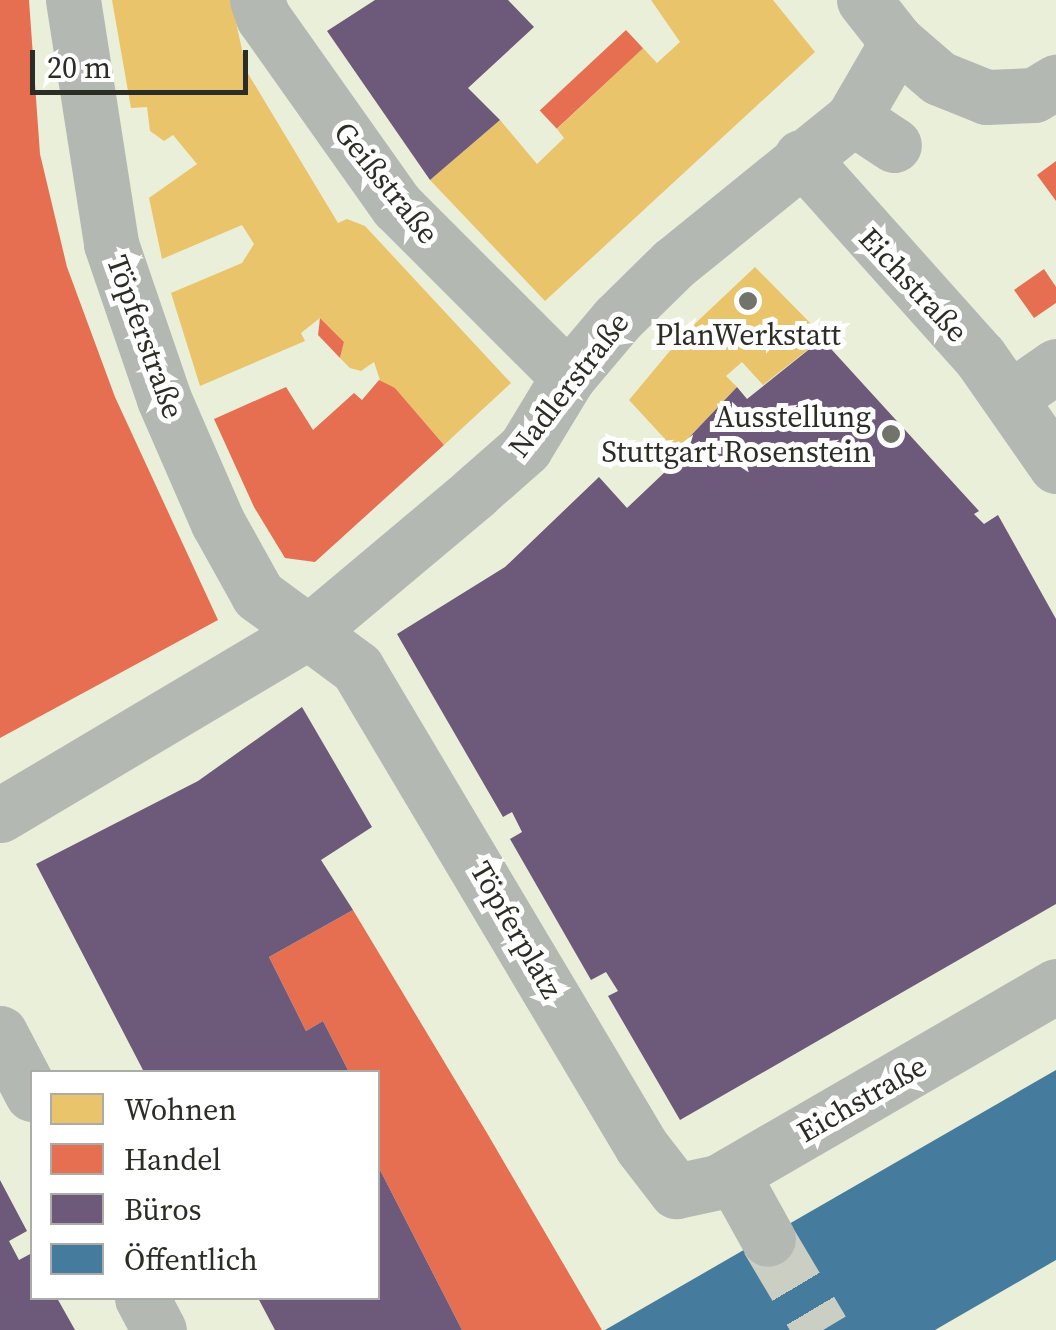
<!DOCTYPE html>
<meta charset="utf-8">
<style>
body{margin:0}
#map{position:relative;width:1056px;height:1330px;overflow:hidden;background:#f3f6ea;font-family:"Source Serif 4",serif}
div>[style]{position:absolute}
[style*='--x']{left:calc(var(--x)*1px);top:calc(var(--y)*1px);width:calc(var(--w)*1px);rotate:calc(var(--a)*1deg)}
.built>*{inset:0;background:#eaefda}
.homes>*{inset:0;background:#e9c46a}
.shops>*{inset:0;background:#e76f51;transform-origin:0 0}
.offices>*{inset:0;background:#6d597a}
.public>*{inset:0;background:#457b9d}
.street-tunnel>*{height:55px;margin-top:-27.5px;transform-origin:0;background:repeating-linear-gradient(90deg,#cbcec3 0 55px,transparent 0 83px)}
.street>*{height:55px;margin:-27.5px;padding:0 27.5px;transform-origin:27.5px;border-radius:27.5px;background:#b3b9b2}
.dots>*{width:28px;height:28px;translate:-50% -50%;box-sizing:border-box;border:5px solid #fff;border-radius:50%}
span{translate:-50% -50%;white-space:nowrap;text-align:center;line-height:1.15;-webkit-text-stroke:10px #fff;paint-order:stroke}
.street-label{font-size:30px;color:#2c2e26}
.poi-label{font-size:30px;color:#2c2e26}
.right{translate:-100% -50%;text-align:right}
.legend{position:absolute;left:30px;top:1070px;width:350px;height:230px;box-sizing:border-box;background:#fff;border:2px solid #ababa8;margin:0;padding:12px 18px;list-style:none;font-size:30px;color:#2c2e26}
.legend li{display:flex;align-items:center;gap:20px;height:50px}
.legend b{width:50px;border:2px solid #ababa8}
.scale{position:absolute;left:30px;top:50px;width:218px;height:45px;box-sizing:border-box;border:5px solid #2c2e26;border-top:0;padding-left:12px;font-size:30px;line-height:35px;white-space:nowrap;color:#2c2e26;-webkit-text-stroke:8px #fff;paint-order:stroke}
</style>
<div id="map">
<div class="built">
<div style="clip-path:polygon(evenodd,0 0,1056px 0,1056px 1330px,0 1330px,0 0,32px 1072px,378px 1072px,378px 1298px,32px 1298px,32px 1072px)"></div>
</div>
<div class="homes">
<div style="clip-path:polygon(112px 0,231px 0,247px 72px,338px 223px,347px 219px,365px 226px,511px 383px,444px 445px,395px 388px,382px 386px,374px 362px,361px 371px,350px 368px,340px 358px,344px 342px,320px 318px,301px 333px,305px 341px,200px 386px,171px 293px,242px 263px,254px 244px,242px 225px,162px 259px,149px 198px,197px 164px,173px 135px,164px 141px,150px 131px,147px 107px,131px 108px)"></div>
<div style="clip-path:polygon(651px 0,773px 0,815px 52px,545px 301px,430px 180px,500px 120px,537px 164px,564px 138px,557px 129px,643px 48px,657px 63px,680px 42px)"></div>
<div style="clip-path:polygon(755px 267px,824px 337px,763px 385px,742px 362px,726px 376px,737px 387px,676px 451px,629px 400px,684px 334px)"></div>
</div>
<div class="shops">
<div style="clip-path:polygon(0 0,29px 0,40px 154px,67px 267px,115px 397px,218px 620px,0 738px)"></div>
<div style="left:626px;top:30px;width:25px;height:118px;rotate:47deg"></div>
<div style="clip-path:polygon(1056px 161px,1056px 201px,1037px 175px)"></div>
<div style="clip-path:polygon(1044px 269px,1056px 287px,1056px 303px,1034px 318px,1014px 290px)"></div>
<div style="clip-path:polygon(320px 318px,344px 342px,340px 358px,318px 335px)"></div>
<div style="clip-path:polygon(379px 380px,395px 388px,444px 445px,315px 562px,285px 558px,254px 507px,214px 419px,286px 387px,313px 430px,354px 393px,362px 400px)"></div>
<div style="clip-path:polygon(353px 910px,487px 1133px,602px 1330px,462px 1330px,378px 1166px,378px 1072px,349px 1072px,323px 1021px,306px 1031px,269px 957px)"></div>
</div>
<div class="offices">
<div style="clip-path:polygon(375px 0,508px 0,534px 27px,468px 88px,500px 120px,430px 180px,327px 31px)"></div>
<div style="clip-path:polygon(822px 339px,979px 511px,974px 514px,984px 524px,998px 515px,1056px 619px,1056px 904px,680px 1120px,608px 996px,618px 991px,606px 972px,591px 980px,510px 839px,522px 832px,512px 812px,503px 817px,397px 634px,505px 567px,599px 477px,627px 508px,686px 452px,680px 447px,737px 387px,747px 399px)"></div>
<div style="clip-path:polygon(302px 707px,372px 827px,321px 860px,353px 910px,269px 957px,306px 1031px,323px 1021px,349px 1072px,144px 1072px,36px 864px,198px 781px)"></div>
<div style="clip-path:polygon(378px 1166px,462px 1330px,275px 1330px,258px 1298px,378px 1298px)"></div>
<div style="clip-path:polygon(0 1180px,27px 1231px,9px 1241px,19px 1260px,32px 1253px,32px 1298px,57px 1298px,75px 1330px,0 1330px)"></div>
</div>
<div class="public">
<div style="clip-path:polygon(1056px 1070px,1056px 1260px,935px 1330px,605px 1330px)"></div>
</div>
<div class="street-tunnel">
<div style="--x:768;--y:1239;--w:106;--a:59.3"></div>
</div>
<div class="street">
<div style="--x:73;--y:0;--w:247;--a:81.1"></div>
<div style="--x:111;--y:244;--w:164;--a:71.1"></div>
<div style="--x:164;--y:399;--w:135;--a:66.5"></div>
<div style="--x:218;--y:523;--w:82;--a:60.9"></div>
<div style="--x:258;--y:595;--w:123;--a:36.4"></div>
<div style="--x:357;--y:668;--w:557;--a:59.25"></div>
<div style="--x:642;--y:1147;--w:56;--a:52.3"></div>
<div style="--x:676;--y:1191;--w:43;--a:-12.1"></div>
<div style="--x:718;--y:1182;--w:391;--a:-30.1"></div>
<div style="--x:257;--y:0;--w:18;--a:71"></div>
<div style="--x:263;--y:17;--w:232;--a:54.7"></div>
<div style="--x:397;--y:206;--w:242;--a:45"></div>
<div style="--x:864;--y:0;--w:53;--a:51.8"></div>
<div style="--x:897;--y:42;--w:55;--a:40.6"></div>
<div style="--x:939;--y:78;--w:51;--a:22"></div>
<div style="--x:986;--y:97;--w:48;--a:-2.4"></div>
<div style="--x:1034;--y:95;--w:26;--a:-31"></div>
<div style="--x:853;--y:118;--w:49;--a:33.4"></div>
<div style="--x:801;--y:157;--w:268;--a:48.2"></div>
<div style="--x:980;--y:357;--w:133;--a:55.1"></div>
<div style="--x:1010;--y:398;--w:56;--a:-34.8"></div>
<div style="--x:0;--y:815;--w:362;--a:-30.7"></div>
<div style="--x:311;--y:630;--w:213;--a:-40"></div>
<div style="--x:474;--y:493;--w:68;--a:-41.4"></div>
<div style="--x:525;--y:448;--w:83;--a:-58.8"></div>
<div style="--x:568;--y:377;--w:76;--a:-49.8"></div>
<div style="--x:617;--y:319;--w:78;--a:-44.5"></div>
<div style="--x:673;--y:264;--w:232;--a:-39"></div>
<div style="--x:853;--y:118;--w:88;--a:-59.9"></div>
<div style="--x:0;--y:1033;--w:69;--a:62.3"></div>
<div style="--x:732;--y:1174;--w:74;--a:61"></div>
<div style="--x:142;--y:1298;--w:36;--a:62"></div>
</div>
<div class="dots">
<div style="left:748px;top:301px;background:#72746b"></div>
<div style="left:891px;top:434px;background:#72746b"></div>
</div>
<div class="street-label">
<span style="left:386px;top:183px;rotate:51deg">Geißstraße</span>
<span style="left:913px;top:285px;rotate:47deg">Eichstraße</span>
<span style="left:145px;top:337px;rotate:70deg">Töpferstraße</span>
<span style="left:569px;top:385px;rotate:-52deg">Nadlerstraße</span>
<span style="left:516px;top:930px;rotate:60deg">Töpferplatz</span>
<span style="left:862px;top:1099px;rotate:-30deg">Eichstraße</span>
</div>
<div class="poi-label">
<span style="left:748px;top:335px">PlanWerkstatt</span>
<span class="right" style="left:871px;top:434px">Ausstellung<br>Stuttgart Rosenstein</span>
</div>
<ul class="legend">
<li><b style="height:28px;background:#e9c46a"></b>Wohnen</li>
<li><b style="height:28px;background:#e76f51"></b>Handel</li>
<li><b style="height:28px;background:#6d597a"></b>Büros</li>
<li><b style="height:28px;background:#457b9d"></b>Öffentlich</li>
</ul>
<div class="scale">20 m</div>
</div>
